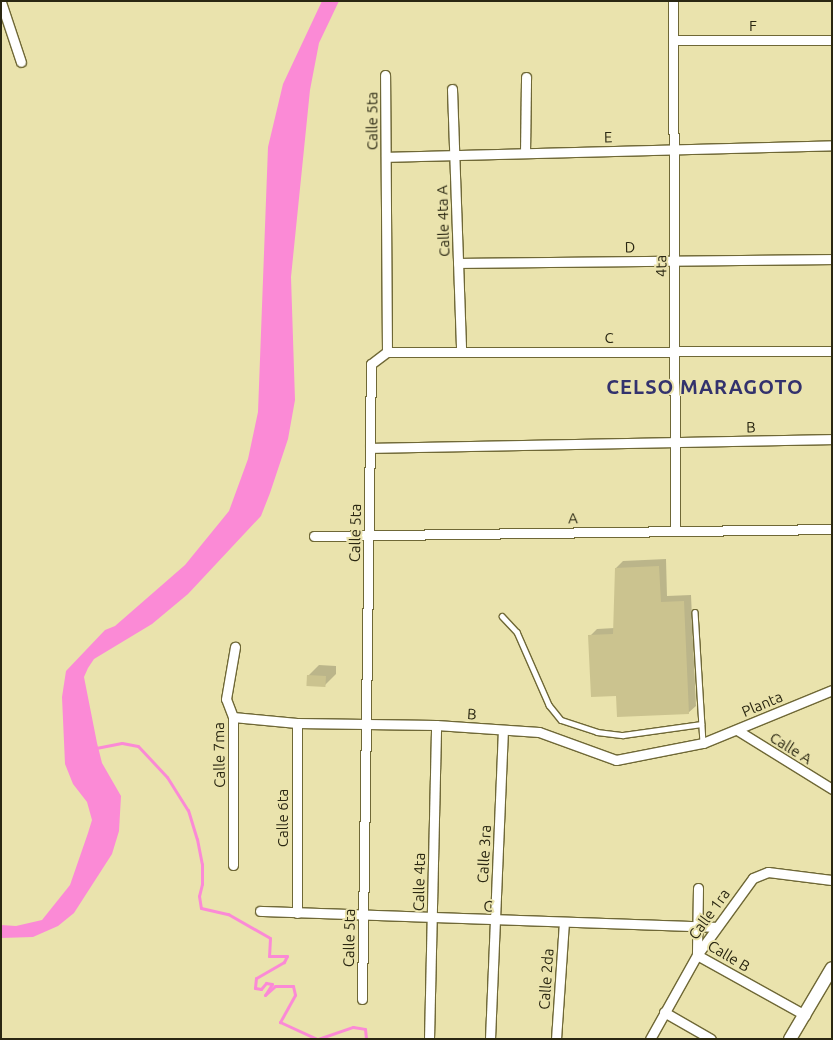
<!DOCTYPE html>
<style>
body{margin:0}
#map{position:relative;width:833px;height:1040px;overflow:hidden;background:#eae3ad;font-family:Ubuntu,sans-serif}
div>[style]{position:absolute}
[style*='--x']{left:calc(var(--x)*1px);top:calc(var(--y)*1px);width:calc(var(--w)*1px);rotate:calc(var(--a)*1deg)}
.water>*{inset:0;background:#fb8ad6}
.shadow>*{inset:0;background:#0003}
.stream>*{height:3px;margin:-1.5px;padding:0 1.5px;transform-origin:1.5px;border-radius:1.5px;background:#fb8ad6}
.building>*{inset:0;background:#cbc38f;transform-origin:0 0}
.roads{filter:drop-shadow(1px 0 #6f6836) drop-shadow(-1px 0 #6f6836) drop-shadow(0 1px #6f6836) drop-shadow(0 -1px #6f6836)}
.lane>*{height:4.5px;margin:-2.25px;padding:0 2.25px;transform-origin:2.25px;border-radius:2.25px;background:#fff}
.street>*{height:9px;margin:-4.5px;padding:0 4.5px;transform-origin:4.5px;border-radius:4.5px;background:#fff}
.secondary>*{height:12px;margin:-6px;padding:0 6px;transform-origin:6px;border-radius:6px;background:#fff}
span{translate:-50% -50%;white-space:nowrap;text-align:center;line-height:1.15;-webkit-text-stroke:4px #eae3ad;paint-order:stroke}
.street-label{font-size:15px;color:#2a2712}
.district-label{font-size:20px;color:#33326d;font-weight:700;letter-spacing:1px}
.frame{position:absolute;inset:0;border:2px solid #2a2712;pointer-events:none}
</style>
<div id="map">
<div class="water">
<div style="clip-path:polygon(322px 1px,339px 1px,319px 43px,310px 90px,291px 277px,295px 400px,288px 439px,270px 493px,261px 516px,188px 594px,152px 624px,94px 659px,88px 668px,84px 677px,97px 743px,102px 763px,121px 796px,119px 831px,112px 854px,74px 913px,58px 926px,33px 937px,1px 938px,1px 925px,16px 926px,42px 920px,70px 885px,88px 833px,92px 820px,87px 802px,73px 784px,65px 764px,62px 697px,66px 671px,105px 630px,115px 626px,185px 565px,229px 511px,248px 459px,258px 412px,268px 147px,283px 84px)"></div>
</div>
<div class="shadow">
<div style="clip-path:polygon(666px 559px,667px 596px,691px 595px,696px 706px,688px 713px,590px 636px,597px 629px,615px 628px,616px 568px,623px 561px)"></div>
<div style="clip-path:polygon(319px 665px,336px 666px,336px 674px,325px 685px,308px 676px)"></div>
</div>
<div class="stream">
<div style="--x:96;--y:748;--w:26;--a:-11"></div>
<div style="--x:122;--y:743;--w:16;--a:11"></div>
<div style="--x:138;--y:746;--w:42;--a:46.9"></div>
<div style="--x:167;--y:777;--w:39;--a:58"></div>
<div style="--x:188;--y:810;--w:30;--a:73"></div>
<div style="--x:197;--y:839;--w:25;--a:79"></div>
<div style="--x:202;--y:864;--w:20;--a:90"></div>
<div style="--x:202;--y:884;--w:12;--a:104"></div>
<div style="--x:199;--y:896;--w:12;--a:81"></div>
<div style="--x:201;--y:908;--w:28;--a:13"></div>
<div style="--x:228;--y:914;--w:48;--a:29.7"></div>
<div style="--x:270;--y:938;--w:18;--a:93"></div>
<div style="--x:269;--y:956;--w:18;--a:0"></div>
<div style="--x:287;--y:956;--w:7;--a:117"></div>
<div style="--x:284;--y:962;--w:32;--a:150"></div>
<div style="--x:256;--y:978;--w:10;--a:96"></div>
<div style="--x:255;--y:988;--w:6;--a:9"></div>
<div style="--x:261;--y:989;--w:8;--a:-50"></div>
<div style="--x:266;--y:983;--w:6;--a:9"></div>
<div style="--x:272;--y:984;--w:13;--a:122"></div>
<div style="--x:265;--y:995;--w:13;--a:-42"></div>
<div style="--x:275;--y:986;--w:18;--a:0"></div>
<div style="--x:293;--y:986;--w:9;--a:77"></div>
<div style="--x:295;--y:995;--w:31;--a:119"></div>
<div style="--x:280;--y:1022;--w:41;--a:24.7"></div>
<div style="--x:318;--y:1039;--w:37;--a:-19"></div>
<div style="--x:353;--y:1027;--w:12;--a:9"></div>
<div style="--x:365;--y:1029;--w:10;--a:84"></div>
</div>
<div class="building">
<div style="clip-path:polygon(659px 566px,661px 602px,684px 601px,689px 714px,617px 717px,616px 696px,591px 697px,588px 635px,613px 634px,615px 568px)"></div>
<div style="left:307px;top:675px;width:19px;height:11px;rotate:3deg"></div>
</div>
<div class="roads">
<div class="lane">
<div style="--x:695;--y:612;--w:131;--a:86.5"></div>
<div style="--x:502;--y:616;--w:22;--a:47"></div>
<div style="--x:517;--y:632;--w:80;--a:66.3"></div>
<div style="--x:549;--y:705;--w:19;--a:51"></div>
<div style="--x:561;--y:720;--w:38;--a:18"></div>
<div style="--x:597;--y:732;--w:26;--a:7"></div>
<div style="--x:623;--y:735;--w:79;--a:-8"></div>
</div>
<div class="street">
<div style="--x:673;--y:1;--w:530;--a:89.78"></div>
<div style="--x:1;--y:2;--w:63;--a:71.6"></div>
<div style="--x:674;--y:40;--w:158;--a:0"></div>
<div style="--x:452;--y:89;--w:263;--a:88"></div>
<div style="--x:525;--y:153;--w:76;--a:-89.2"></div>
<div style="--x:386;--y:157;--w:446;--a:-1.5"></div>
<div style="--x:458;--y:263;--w:374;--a:-0.6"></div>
<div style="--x:387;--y:352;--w:445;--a:-0.1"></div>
<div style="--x:370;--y:448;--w:462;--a:-1.1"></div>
<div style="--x:314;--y:536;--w:518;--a:-0.77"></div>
<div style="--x:233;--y:717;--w:64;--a:5.4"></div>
<div style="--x:297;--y:723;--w:139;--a:0.8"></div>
<div style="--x:436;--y:725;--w:103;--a:3.9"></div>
<div style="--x:539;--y:732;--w:82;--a:20"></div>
<div style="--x:616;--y:760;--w:89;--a:-11.1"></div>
<div style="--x:703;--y:743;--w:139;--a:-22.3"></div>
<div style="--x:297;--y:723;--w:190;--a:90"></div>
<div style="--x:737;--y:730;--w:112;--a:31.8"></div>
<div style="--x:233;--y:865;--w:148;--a:-90"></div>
<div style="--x:233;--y:717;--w:19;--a:-111"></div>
<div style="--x:226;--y:699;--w:53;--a:-80.2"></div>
<div style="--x:698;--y:888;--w:67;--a:90.9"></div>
<div style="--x:697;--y:955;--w:124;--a:29.1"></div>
<div style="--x:260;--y:911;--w:455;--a:2"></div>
<div style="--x:362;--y:999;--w:635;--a:-89.19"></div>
<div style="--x:371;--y:364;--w:20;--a:-37"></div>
<div style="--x:387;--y:352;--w:277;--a:-90.4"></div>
<div style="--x:664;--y:1012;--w:54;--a:29.9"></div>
<div style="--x:429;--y:1039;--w:314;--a:-88.7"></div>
<div style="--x:490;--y:1039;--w:309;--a:-87.6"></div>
<div style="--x:556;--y:1039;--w:117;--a:-86.1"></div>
<div style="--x:650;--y:1039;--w:96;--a:-60.8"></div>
<div style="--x:697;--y:955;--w:95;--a:-54"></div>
<div style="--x:753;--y:878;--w:16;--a:-22"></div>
<div style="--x:768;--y:872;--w:64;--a:7.1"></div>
</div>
<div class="secondary">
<div style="--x:790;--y:1039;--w:82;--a:-59.4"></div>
</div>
</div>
<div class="street-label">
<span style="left:753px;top:26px">F</span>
<span style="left:372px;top:121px;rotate:-90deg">Calle 5ta</span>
<span style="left:608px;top:137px;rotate:-1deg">E</span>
<span style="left:443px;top:221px;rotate:-92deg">Calle 4ta A</span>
<span style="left:630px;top:247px;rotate:-1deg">D</span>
<span style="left:661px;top:266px;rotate:-91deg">4ta</span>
<span style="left:609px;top:338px">C</span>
<span style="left:751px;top:427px;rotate:-1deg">B</span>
<span style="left:573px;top:518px;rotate:-1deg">A</span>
<span style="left:355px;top:533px;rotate:-89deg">Calle 5ta</span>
<span style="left:762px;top:704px;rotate:-23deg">Planta</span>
<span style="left:472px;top:714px;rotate:4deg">B</span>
<span style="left:791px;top:748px;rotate:32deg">Calle A</span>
<span style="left:219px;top:755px;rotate:-91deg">Calle 7ma</span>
<span style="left:283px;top:818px;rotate:-90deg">Calle 6ta</span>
<span style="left:484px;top:854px;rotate:-87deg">Calle 3ra</span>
<span style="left:419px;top:882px;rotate:-89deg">Calle 4ta</span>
<span style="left:488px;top:906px;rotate:2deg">C</span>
<span style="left:709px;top:914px;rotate:-54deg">Calle 1ra</span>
<span style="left:349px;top:938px;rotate:-89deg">Calle 5ta</span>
<span style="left:729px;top:956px;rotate:31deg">Calle B</span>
<span style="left:546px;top:979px;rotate:-86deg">Calle 2da</span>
</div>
<div class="district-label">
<span style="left:705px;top:386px">CELSO MARAGOTO</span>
</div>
<div class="frame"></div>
</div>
